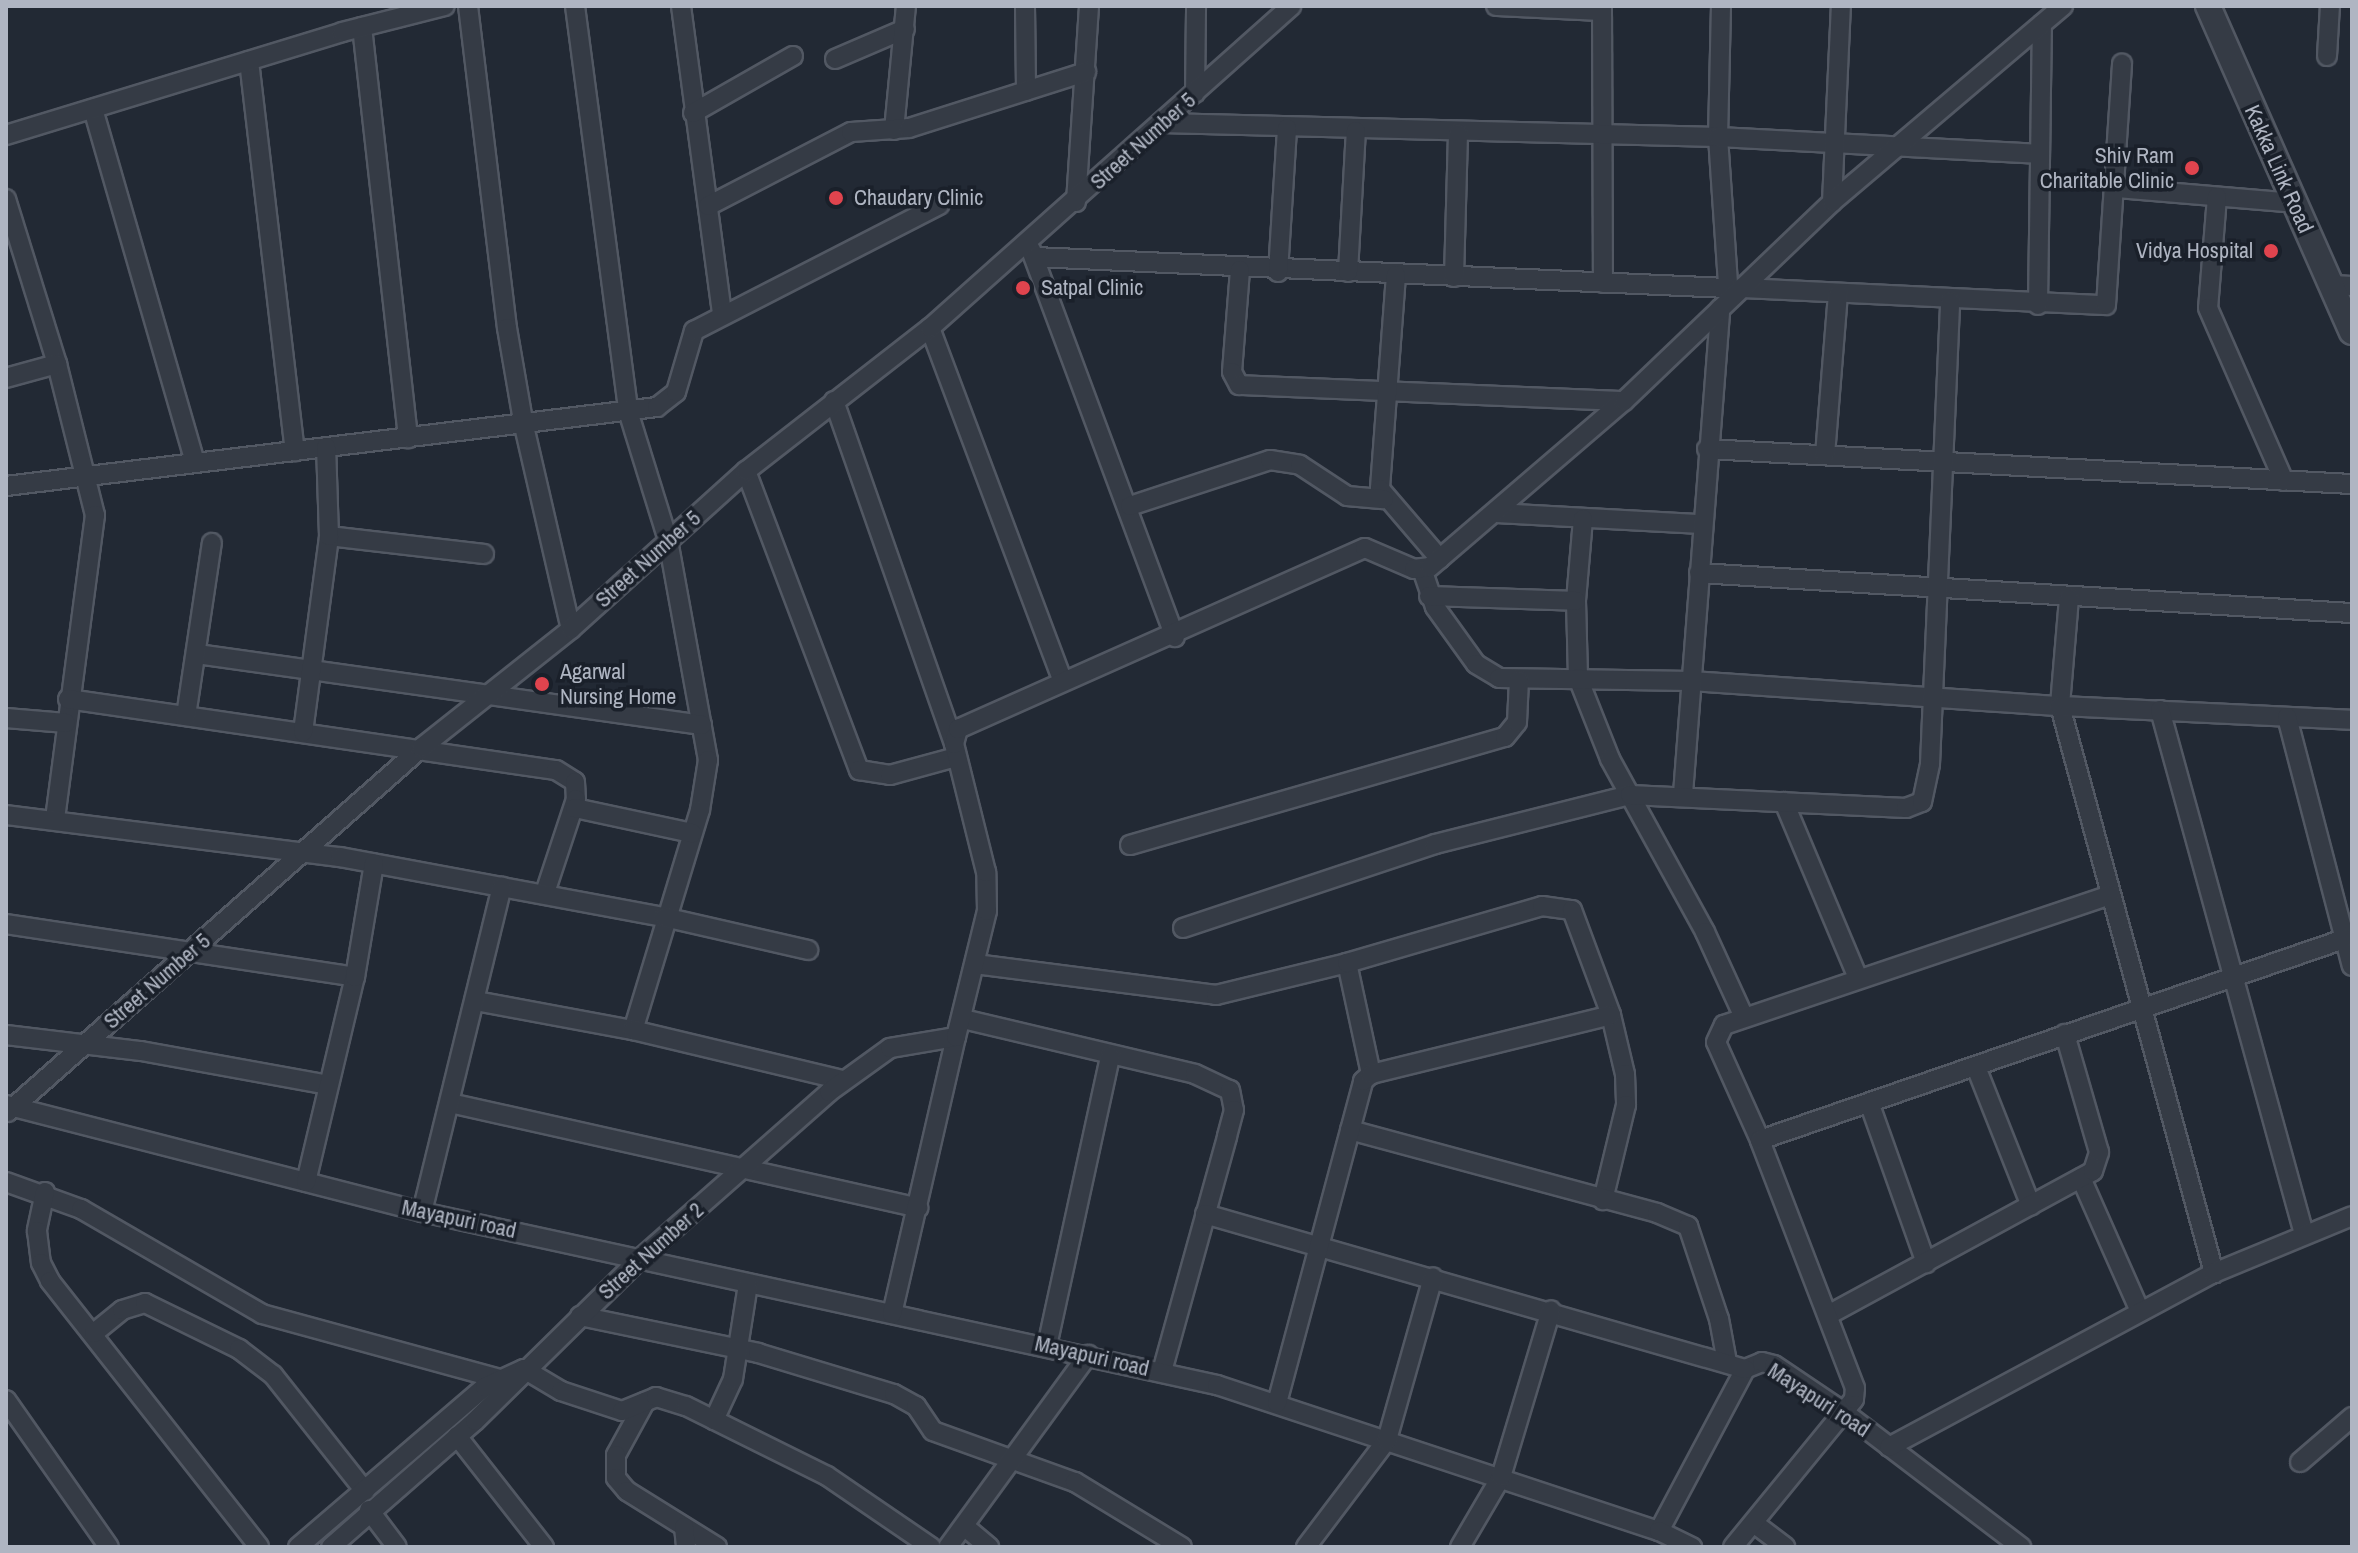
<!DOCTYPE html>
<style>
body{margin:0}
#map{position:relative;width:2358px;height:1553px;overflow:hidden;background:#222934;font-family:"Archivo Narrow",sans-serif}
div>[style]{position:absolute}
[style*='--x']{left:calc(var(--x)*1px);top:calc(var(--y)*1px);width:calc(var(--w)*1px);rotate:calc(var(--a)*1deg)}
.roads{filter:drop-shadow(2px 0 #525863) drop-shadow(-2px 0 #525863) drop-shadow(0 2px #525863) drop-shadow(0 -2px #525863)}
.minor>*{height:18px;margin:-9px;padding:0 9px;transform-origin:9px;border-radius:9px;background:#353b45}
.tertiary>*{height:24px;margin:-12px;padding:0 12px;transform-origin:12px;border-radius:12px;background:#353b45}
.dots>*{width:22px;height:22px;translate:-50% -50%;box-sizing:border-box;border:4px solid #1a202a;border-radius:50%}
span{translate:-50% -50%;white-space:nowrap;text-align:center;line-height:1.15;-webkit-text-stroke:7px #1a202a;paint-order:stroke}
.street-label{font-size:22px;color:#afb5c2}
.poi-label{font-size:22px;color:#afb5c2}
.right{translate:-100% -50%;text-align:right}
.left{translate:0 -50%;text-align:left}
.frame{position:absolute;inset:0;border:8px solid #afb5c2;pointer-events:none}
</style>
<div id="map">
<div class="roads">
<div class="minor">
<div style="--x:468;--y:6;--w:324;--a:83.1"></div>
<div style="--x:507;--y:328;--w:99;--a:80.2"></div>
<div style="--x:524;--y:426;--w:208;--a:77"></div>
<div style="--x:575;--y:6;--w:408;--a:82.5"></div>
<div style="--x:628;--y:411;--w:135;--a:72.8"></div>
<div style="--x:668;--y:540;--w:224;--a:79.7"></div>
<div style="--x:708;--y:760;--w:51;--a:99.1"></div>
<div style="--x:700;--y:810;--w:230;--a:106.9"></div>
<div style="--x:681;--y:6;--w:311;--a:82.4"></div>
<div style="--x:1025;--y:6;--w:85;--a:89.3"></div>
<div style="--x:1496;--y:6;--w:106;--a:2.7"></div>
<div style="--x:1602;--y:6;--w:277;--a:89.8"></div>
<div style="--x:1721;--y:6;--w:131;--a:91.3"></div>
<div style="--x:1718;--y:137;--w:162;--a:86.1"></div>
<div style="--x:362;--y:27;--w:414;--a:83.6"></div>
<div style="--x:2327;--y:56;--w:50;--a:-86.6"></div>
<div style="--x:835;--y:59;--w:76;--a:-23.2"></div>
<div style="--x:249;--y:61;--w:393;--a:83.3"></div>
<div style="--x:1195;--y:93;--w:87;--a:-89.3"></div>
<div style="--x:93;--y:109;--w:367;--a:73.9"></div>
<div style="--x:693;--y:113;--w:115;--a:-29.7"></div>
<div style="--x:1162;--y:123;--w:556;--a:1.44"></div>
<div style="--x:1718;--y:137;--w:320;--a:3"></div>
<div style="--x:894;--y:130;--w:125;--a:-84.5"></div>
<div style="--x:6;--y:135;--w:351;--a:-17"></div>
<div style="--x:342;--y:32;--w:106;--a:-14.2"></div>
<div style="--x:2117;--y:188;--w:178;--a:4.8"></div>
<div style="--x:2217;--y:197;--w:111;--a:94.6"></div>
<div style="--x:2208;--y:308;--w:189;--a:66.3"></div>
<div style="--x:6;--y:199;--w:173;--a:72.8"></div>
<div style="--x:57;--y:364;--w:156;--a:75.9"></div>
<div style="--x:95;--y:515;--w:307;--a:97.5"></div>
<div style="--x:1076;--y:202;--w:196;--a:-86.2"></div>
<div style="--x:1832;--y:202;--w:196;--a:-87.4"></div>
<div style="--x:708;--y:206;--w:161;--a:-27.4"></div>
<div style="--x:851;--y:132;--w:58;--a:-3.9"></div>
<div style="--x:909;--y:128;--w:186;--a:-17.6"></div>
<div style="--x:1031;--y:250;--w:413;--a:69.6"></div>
<div style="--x:1034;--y:257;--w:695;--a:2.56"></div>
<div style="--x:1240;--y:270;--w:102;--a:94.5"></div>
<div style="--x:1232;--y:372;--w:15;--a:62"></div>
<div style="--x:1239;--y:385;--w:385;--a:2.4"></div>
<div style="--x:1278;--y:272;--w:144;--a:-86.4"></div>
<div style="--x:1348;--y:272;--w:141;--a:-86.8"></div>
<div style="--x:1396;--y:275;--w:215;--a:94.3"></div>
<div style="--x:1380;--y:489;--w:92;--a:49.4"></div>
<div style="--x:1454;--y:277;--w:144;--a:-88.4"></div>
<div style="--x:2332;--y:285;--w:20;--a:3"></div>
<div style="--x:1741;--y:288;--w:365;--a:2.7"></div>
<div style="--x:2106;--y:305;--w:242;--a:-86.2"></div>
<div style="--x:2038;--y:305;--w:281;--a:-89.2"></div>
<div style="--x:930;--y:328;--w:377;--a:69.4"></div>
<div style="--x:6;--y:378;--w:53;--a:-15.4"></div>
<div style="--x:834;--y:401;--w:363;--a:70.7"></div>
<div style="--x:1707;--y:449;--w:646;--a:3.11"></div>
<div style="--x:1825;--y:455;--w:162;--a:-85.4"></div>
<div style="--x:746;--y:471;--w:320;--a:69.3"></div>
<div style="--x:859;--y:770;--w:31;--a:9"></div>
<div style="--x:890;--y:775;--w:68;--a:-15.3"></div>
<div style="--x:6;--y:486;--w:656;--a:-6.92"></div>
<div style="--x:657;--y:407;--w:24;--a:-38"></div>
<div style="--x:676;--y:392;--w:64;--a:-73.6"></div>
<div style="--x:694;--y:331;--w:276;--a:-27.2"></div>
<div style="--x:1130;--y:506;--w:147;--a:-18.2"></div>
<div style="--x:1270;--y:460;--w:30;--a:9"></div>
<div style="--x:1300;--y:465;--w:56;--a:33.4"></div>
<div style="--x:1347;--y:496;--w:37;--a:5"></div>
<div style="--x:1496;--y:513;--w:206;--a:3.1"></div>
<div style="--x:1583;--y:519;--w:82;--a:94.9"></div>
<div style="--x:1576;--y:601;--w:77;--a:88.5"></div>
<div style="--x:1578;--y:678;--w:87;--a:68.4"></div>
<div style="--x:1610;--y:759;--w:197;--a:61.2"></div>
<div style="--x:1705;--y:932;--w:94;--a:65.4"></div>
<div style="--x:329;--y:536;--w:156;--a:6.6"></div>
<div style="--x:1422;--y:569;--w:40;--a:71.1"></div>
<div style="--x:1435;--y:607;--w:70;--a:54.3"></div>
<div style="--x:1476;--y:664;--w:27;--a:31"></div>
<div style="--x:1499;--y:678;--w:192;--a:0.9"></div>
<div style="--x:1691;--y:681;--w:370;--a:3.9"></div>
<div style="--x:2060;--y:706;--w:588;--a:74.8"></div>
<div style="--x:1699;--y:573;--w:654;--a:3.51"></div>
<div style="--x:1429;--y:596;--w:147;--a:1.9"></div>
<div style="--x:2069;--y:598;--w:108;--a:94.8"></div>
<div style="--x:2060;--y:706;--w:292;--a:2.7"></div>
<div style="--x:197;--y:654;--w:510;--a:8"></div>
<div style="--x:68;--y:699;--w:493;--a:8.3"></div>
<div style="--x:556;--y:770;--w:22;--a:32"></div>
<div style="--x:575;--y:782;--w:17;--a:87"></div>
<div style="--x:576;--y:799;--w:99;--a:108.3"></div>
<div style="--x:2160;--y:710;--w:543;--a:74.63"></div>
<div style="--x:186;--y:716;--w:175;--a:-81.5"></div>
<div style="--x:2287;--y:717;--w:257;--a:75.4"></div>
<div style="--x:6;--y:718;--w:60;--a:4.8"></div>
<div style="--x:303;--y:732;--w:198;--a:-82.4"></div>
<div style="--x:329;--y:536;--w:89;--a:-91.9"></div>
<div style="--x:1683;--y:794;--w:487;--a:-85.6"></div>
<div style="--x:1784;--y:802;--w:191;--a:67.2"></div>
<div style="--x:575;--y:808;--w:120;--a:12.1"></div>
<div style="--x:6;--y:815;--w:337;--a:7.2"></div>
<div style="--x:340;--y:857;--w:330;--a:10.5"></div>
<div style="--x:664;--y:917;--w:148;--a:12.9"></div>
<div style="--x:1130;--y:845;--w:390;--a:-16.1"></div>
<div style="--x:1505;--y:737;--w:19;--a:-51"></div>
<div style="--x:1517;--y:722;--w:42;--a:-87.3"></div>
<div style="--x:6;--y:924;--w:353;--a:8.6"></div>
<div style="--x:1183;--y:928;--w:266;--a:-18.4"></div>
<div style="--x:1435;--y:844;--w:201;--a:-14.1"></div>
<div style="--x:1630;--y:795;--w:276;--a:2.7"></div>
<div style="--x:1906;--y:808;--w:17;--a:-21"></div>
<div style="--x:1922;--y:802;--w:39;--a:-78"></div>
<div style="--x:1930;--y:764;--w:463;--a:-87.5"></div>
<div style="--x:1347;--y:963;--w:114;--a:77.8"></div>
<div style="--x:975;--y:964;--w:243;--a:7.3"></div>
<div style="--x:1216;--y:995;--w:135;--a:-13.7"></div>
<div style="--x:1347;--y:963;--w:203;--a:-16.3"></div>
<div style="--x:1542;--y:906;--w:30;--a:8"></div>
<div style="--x:1572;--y:910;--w:112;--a:69.6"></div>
<div style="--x:1611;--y:1015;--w:61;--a:76.7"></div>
<div style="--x:1625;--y:1074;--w:31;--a:88"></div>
<div style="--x:1626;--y:1105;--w:98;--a:103.6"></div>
<div style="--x:476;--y:1001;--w:160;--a:10.5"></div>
<div style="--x:633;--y:1030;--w:216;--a:13.4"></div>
<div style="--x:963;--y:1019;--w:238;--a:13.3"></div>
<div style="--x:1195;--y:1074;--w:38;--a:25"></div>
<div style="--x:1230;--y:1090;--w:20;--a:79"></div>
<div style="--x:1234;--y:1110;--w:28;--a:105"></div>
<div style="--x:1227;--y:1137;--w:244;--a:105.5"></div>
<div style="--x:6;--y:1035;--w:136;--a:6.8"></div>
<div style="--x:141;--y:1051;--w:190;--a:10.3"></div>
<div style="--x:1976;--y:1067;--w:149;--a:68.4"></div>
<div style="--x:450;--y:1103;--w:480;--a:12.6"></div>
<div style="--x:6;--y:1105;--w:430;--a:14.4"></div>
<div style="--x:422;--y:1212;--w:814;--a:12.28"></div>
<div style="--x:1217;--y:1385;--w:465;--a:18.3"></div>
<div style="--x:1659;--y:1531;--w:183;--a:-62"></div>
<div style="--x:1745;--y:1369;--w:18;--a:-22"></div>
<div style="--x:1762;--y:1362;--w:12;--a:14"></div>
<div style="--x:1774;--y:1365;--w:84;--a:33.9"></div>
<div style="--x:1844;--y:1412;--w:223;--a:37.3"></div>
<div style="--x:1870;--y:1105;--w:168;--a:70.5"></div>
<div style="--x:8;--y:1112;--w:551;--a:-41.39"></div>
<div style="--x:421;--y:748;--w:191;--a:-38.4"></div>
<div style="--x:571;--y:629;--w:236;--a:-42.1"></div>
<div style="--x:746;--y:471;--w:233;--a:-37.9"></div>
<div style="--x:930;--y:328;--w:484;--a:-41.7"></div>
<div style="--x:1350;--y:1130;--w:318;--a:15.1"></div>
<div style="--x:1657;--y:1213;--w:34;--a:23"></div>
<div style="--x:1688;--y:1226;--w:98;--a:71.6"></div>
<div style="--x:1719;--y:1319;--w:44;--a:79.5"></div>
<div style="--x:1760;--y:1140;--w:107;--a:-114.2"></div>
<div style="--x:1716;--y:1042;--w:19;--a:-65"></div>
<div style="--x:1724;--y:1025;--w:408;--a:-18.6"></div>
<div style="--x:2081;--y:1178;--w:145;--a:66.1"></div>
<div style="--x:6;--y:1182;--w:80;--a:19.8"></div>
<div style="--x:81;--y:1209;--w:209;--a:30.1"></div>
<div style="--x:262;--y:1314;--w:247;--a:15.3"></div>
<div style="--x:306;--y:1182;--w:211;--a:-76.6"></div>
<div style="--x:355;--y:977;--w:115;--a:-80.5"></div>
<div style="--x:45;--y:1192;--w:40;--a:102"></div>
<div style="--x:37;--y:1231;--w:32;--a:83"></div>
<div style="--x:41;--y:1263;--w:20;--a:63"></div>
<div style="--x:50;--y:1281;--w:338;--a:51.8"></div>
<div style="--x:422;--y:1212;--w:335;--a:-76.2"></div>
<div style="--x:1205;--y:1214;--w:562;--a:16.02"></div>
<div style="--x:892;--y:1314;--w:284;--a:-77"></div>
<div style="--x:1830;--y:1314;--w:299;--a:-28.5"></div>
<div style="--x:2093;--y:1171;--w:20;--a:-72"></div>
<div style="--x:2099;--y:1152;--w:123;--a:-106.1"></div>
<div style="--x:580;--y:1316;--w:182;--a:11.7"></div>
<div style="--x:758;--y:1353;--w:142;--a:16.8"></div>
<div style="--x:894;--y:1394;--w:25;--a:29"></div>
<div style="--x:916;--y:1406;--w:30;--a:56"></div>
<div style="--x:933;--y:1431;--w:151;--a:19.8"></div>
<div style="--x:1075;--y:1482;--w:125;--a:31.3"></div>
<div style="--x:94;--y:1333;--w:36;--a:-39"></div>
<div style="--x:122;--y:1310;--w:24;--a:-17"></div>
<div style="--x:145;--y:1303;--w:105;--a:26.1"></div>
<div style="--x:239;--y:1349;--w:43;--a:37.4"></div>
<div style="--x:273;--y:1375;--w:148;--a:51.6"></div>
<div style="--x:1047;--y:1346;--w:297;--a:-77.7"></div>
<div style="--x:6;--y:1400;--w:179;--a:55"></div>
<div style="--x:645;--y:1402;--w:60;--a:118.7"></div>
<div style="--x:616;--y:1455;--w:23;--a:90"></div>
<div style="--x:616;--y:1478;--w:17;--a:50"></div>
<div style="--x:627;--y:1491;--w:106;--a:31.9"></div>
<div style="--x:1277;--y:1403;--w:333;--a:-75"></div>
<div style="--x:1363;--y:1081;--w:11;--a:-41"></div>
<div style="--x:1371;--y:1074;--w:247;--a:-13.8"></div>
<div style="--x:714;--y:1420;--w:45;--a:-65.1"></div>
<div style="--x:733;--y:1379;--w:96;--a:-81"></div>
<div style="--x:457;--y:1436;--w:141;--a:51.9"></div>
<div style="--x:1889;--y:1447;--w:369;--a:-28.2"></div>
<div style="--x:2214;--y:1273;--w:149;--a:-22.4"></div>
<div style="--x:2300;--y:1462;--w:69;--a:-40.9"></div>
<div style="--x:369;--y:1510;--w:46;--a:52.9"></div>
<div style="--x:1755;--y:1524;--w:38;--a:37"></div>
<div style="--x:964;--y:1526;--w:33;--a:40"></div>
<div style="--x:684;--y:1527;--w:20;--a:84"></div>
<div style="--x:1659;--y:1531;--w:37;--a:26"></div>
<div style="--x:298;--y:1547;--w:246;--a:-40.6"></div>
<div style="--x:485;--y:1387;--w:43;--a:-24.8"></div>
<div style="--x:524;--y:1369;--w:43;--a:30.7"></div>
<div style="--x:561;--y:1391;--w:64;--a:18.2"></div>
<div style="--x:622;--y:1411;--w:37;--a:-22"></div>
<div style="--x:656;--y:1397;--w:31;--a:17"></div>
<div style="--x:686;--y:1406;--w:157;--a:26.4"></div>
<div style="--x:827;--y:1476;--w:126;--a:34.3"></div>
<div style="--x:331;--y:1547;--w:191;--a:-41.2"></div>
<div style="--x:475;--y:1421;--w:234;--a:-44.5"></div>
<div style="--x:642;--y:1257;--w:249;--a:-41.4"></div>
<div style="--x:829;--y:1092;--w:75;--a:-35.8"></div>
<div style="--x:890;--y:1048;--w:67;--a:-9.5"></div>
<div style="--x:956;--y:1037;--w:130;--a:-76.2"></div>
<div style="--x:987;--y:911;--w:39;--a:-91"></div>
<div style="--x:986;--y:872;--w:132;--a:-104"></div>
<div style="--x:954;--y:744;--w:16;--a:-75"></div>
<div style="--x:958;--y:729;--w:445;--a:-24"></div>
<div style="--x:1365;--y:548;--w:53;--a:23.2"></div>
<div style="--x:1414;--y:569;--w:16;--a:-7"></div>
<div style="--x:1430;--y:567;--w:255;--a:-40.6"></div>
<div style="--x:1624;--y:401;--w:288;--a:-43.7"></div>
<div style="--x:1832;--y:202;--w:303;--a:-40.3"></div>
<div style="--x:948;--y:1547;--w:238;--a:-53.9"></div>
<div style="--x:1306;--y:1547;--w:134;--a:-52.9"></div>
<div style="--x:1387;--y:1440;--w:169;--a:-74.2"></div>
<div style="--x:1460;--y:1547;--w:81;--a:-59.6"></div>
<div style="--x:1501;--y:1477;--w:174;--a:-73.3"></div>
<div style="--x:1733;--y:1547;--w:191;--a:-50.7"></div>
<div style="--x:1854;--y:1399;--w:11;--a:-85"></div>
<div style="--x:1855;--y:1388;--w:266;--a:-111"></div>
<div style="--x:1760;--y:1140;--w:618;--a:-18.99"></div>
</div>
<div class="tertiary">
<div style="--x:2208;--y:6;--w:356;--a:66.2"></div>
</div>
</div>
<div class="dots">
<div style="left:2192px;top:168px;background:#e0444e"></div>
<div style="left:836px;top:198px;background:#e0444e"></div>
<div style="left:2271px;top:251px;background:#e0444e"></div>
<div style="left:1023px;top:288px;background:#e0444e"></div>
<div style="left:542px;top:684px;background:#e0444e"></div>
</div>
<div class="street-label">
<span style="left:1143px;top:141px;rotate:-42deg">Street Number 5</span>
<span style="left:2279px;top:169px;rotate:66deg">Kakka Link Road</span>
<span style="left:648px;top:559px;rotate:-42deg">Street Number 5</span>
<span style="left:157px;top:981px;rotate:-41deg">Street Number 5</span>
<span style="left:459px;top:1219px;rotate:12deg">Mayapuri road</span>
<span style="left:651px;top:1251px;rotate:-42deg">Street Number 2</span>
<span style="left:1092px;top:1356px;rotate:13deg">Mayapuri road</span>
<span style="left:1819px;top:1400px;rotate:33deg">Mayapuri road</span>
</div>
<div class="poi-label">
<span class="right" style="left:2174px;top:168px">Shiv Ram<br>Charitable Clinic</span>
<span class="left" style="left:854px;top:198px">Chaudary Clinic</span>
<span class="right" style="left:2253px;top:251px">Vidya Hospital</span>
<span class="left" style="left:1041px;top:288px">Satpal Clinic</span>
<span class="left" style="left:560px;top:684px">Agarwal<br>Nursing Home</span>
</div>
<div class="frame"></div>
</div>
